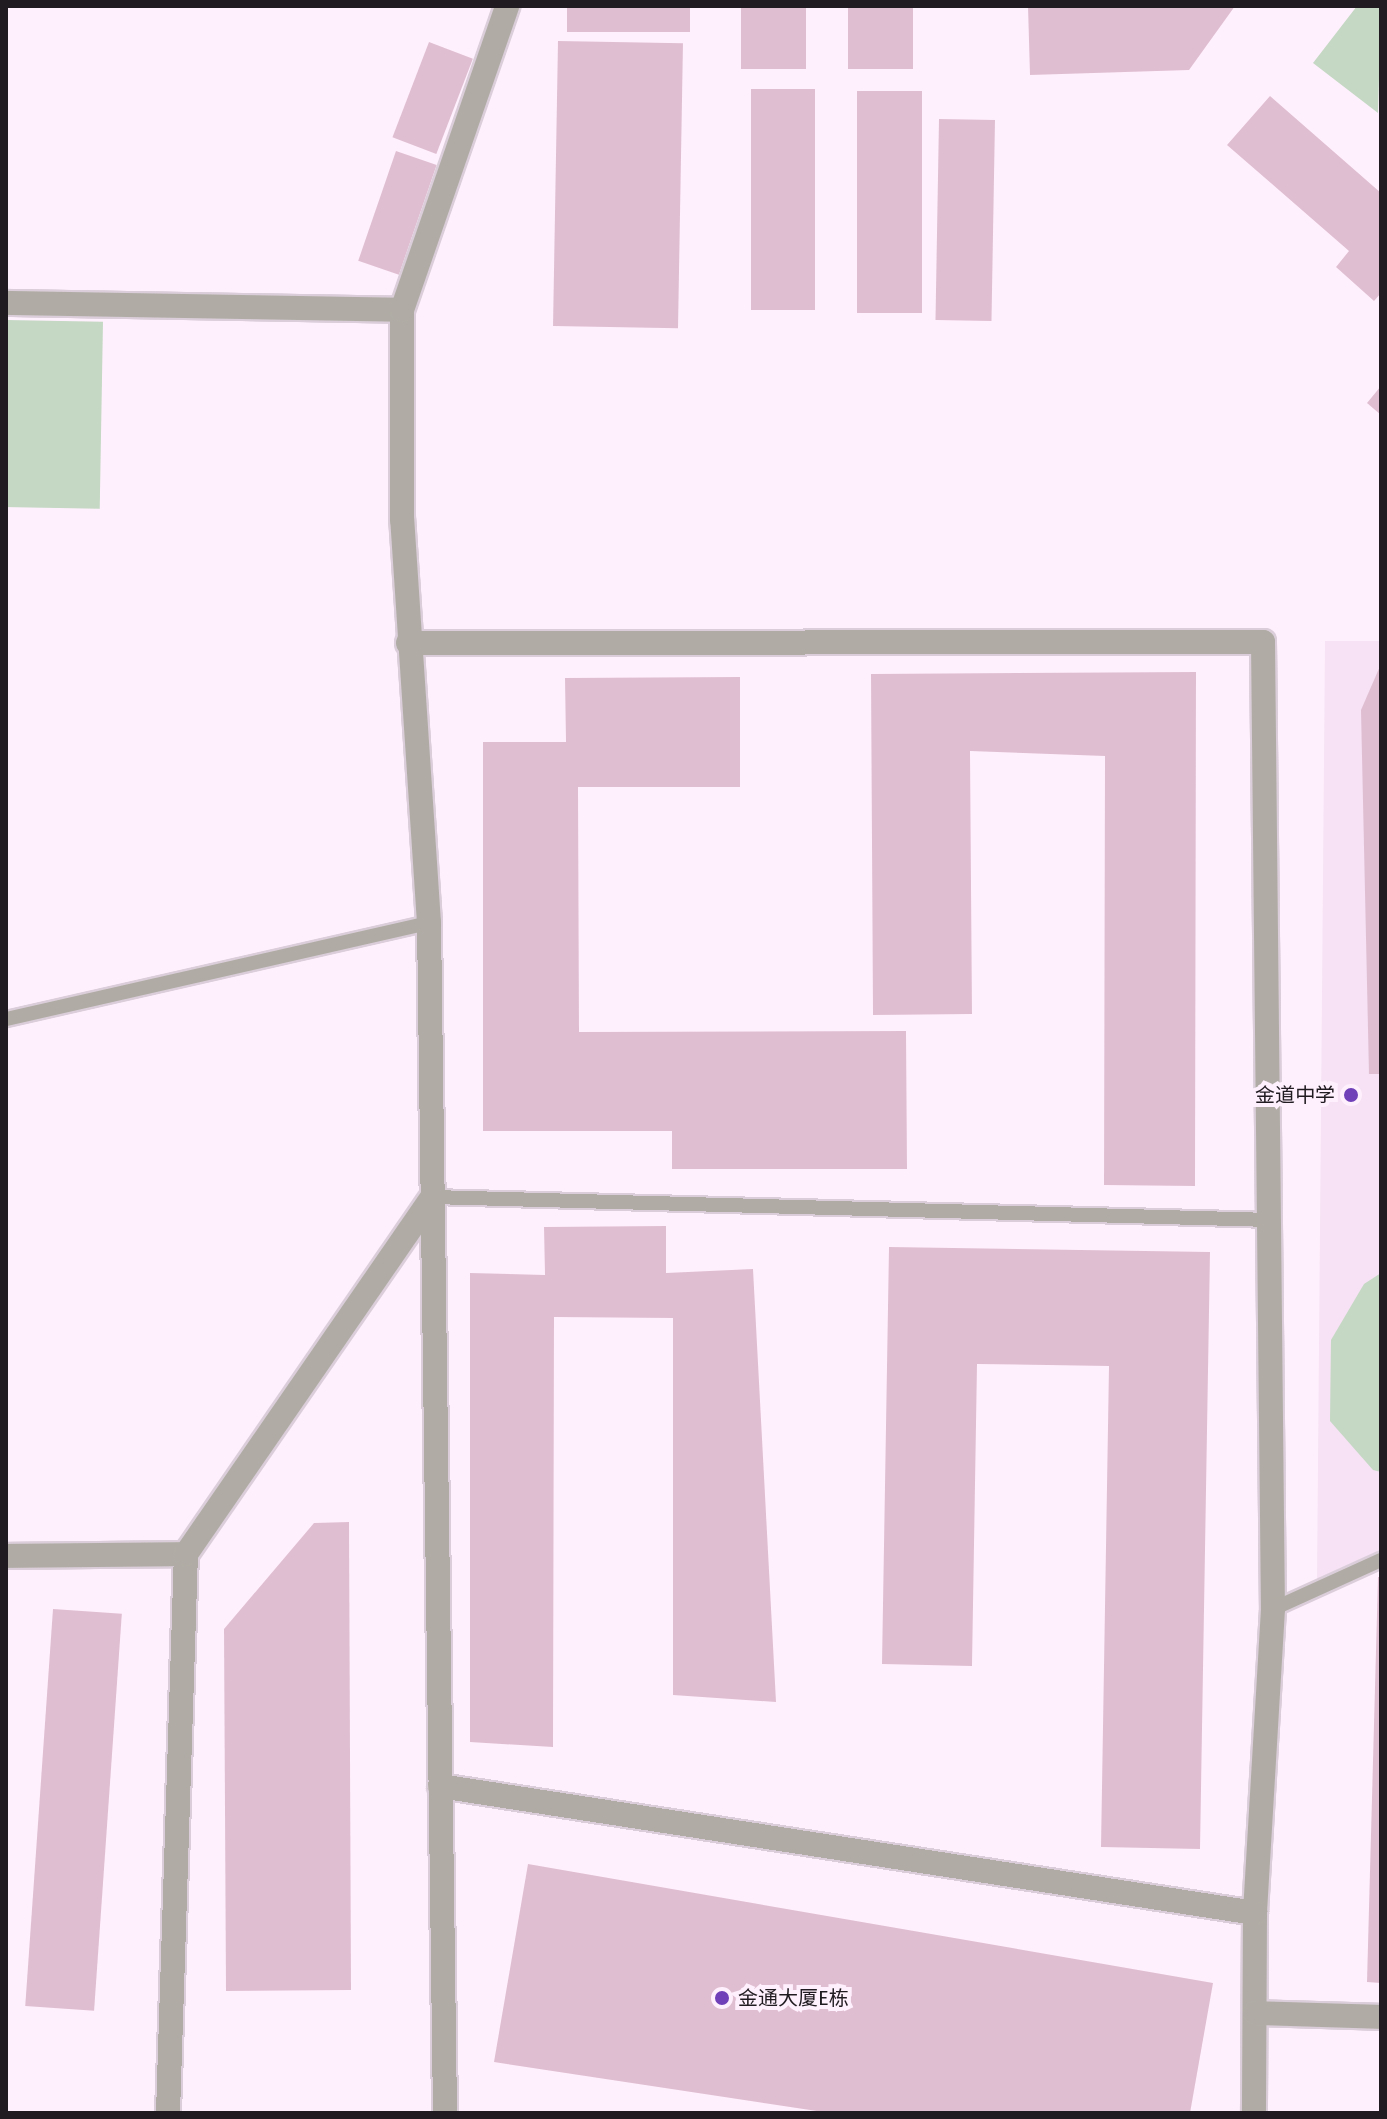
<!DOCTYPE html>
<meta charset="utf-8">
<style>
body{margin:0}
#map{position:relative;width:1387px;height:2119px;overflow:hidden;background:#fff0fd;font-family:"Fira Sans","Noto Sans SC",sans-serif}
div>[style]{position:absolute}
[style*='--x']{left:calc(var(--x)*1px);top:calc(var(--y)*1px);width:calc(var(--w)*1px);rotate:calc(var(--a)*1deg)}
.built>*{inset:0;background:#f6e2f4}
.green>*{inset:0;background:#c4d8c3;transform-origin:0 0}
.building>*{inset:0;background:#e0bed2;transform-origin:0 0}
.roads{filter:drop-shadow(2px 0 #dbceda) drop-shadow(-2px 0 #dbceda) drop-shadow(0 2px #dbceda) drop-shadow(0 -2px #dbceda)}
.lane>*{height:14px;margin:-7px;padding:0 7px;transform-origin:7px;border-radius:7px;background:#b0aca5}
.street>*{height:24px;margin:-12px;padding:0 12px;transform-origin:12px;border-radius:12px;background:#b0aca5}
.dots>*{width:22px;height:22px;translate:-50% -50%;box-sizing:border-box;border:4px solid #fff0fd;border-radius:50%}
span{translate:-50% -50%;white-space:nowrap;text-align:center;line-height:1.15;-webkit-text-stroke:8px #fff0fd;paint-order:stroke}
.poi-label{font-size:20px;color:#201b20}
.right{translate:-100% -50%;text-align:right}
.left{translate:0 -50%;text-align:left}
.frame{position:absolute;inset:0;border:8px solid #201b20;pointer-events:none}
</style>
<div id="map">
<div class="built">
<div style="clip-path:polygon(1325px 641px,1381px 641px,1381px 1550px,1317px 1579px)"></div>
</div>
<div class="green">
<div style="clip-path:polygon(1357px 6px,1381px 6px,1378px 113px,1313px 63px)"></div>
<div style="left:6px;top:320px;width:97px;height:187px;rotate:1deg"></div>
<div style="clip-path:polygon(1381px 1273px,1381px 1472px,1373px 1470px,1330px 1421px,1331px 1340px,1364px 1284px)"></div>
</div>
<div class="building">
<div style="left:567px;top:6px;width:123px;height:26px"></div>
<div style="left:741px;top:6px;width:65px;height:63px"></div>
<div style="left:848px;top:6px;width:65px;height:63px"></div>
<div style="clip-path:polygon(1028px 6px,1235px 6px,1189px 70px,1030px 75px)"></div>
<div style="left:558px;top:41px;width:125px;height:285px;rotate:1deg"></div>
<div style="left:429px;top:42px;width:47px;height:102px;rotate:21deg"></div>
<div style="left:751px;top:89px;width:64px;height:221px"></div>
<div style="left:857px;top:91px;width:65px;height:222px"></div>
<div style="clip-path:polygon(1270px 96px,1381px 193px,1381px 293px,1374px 301px,1336px 267px,1349px 251px,1227px 145px)"></div>
<div style="left:939px;top:119px;width:56px;height:201px;rotate:1deg"></div>
<div style="left:396px;top:151px;width:43px;height:116px;rotate:19deg"></div>
<div style="clip-path:polygon(1381px 386px,1381px 415px,1367px 403px)"></div>
<div style="clip-path:polygon(1381px 664px,1381px 1074px,1369px 1074px,1361px 710px)"></div>
<div style="clip-path:polygon(1196px 672px,1195px 1186px,1104px 1185px,1105px 756px,970px 751px,972px 1014px,873px 1015px,871px 674px)"></div>
<div style="clip-path:polygon(740px 677px,740px 787px,578px 787px,579px 1032px,906px 1031px,907px 1169px,672px 1169px,672px 1131px,483px 1131px,483px 742px,566px 742px,565px 678px)"></div>
<div style="clip-path:polygon(666px 1226px,666px 1273px,753px 1269px,776px 1702px,673px 1695px,673px 1318px,554px 1317px,553px 1747px,470px 1742px,470px 1273px,545px 1275px,544px 1227px)"></div>
<div style="clip-path:polygon(889px 1247px,1210px 1252px,1200px 1849px,1101px 1847px,1109px 1366px,977px 1364px,972px 1666px,882px 1664px)"></div>
<div style="clip-path:polygon(349px 1522px,351px 1990px,226px 1991px,224px 1629px,314px 1523px)"></div>
<div style="clip-path:polygon(1378px 1577px,1381px 1577px,1381px 1983px,1367px 1982px)"></div>
<div style="left:53px;top:1609px;width:69px;height:398px;rotate:4deg"></div>
<div style="clip-path:polygon(528px 1864px,1213px 1983px,1190px 2113px,830px 2113px,494px 2062px)"></div>
</div>
<div class="roads">
<div class="lane">
<div style="--x:6;--y:1019;--w:434;--a:-12.8"></div>
<div style="--x:432;--y:1197;--w:839;--a:1.57"></div>
<div style="--x:1273;--y:1609;--w:119;--a:-24.4"></div>
</div>
<div class="street">
<div style="--x:6;--y:303;--w:396;--a:1"></div>
<div style="--x:408;--y:643;--w:855;--a:-0.07"></div>
<div style="--x:1263;--y:642;--w:967;--a:89.41"></div>
<div style="--x:1273;--y:1609;--w:305;--a:93.4"></div>
<div style="--x:1255;--y:1913;--w:200;--a:90.3"></div>
<div style="--x:6;--y:1556;--w:180;--a:-0.6"></div>
<div style="--x:440;--y:1786;--w:825;--a:8.86"></div>
<div style="--x:1255;--y:2013;--w:126;--a:1.8"></div>
<div style="--x:168;--y:2113;--w:559;--a:-88.16"></div>
<div style="--x:186;--y:1554;--w:434;--a:-55.4"></div>
<div style="--x:445;--y:2113;--w:1190;--a:-90.77"></div>
<div style="--x:429;--y:923;--w:404;--a:-93.8"></div>
<div style="--x:402;--y:520;--w:210;--a:-90"></div>
<div style="--x:402;--y:310;--w:322;--a:-70.9"></div>
</div>
</div>
<div class="dots">
<div style="left:1351px;top:1095px;background:#6f40b8"></div>
<div style="left:722px;top:1998px;background:#6f40b8"></div>
</div>
<div class="poi-label">
<span class="right" style="left:1335px;top:1095px">金道中学</span>
<span class="left" style="left:738px;top:1998px">金通大厦E栋</span>
</div>
<div class="frame"></div>
</div>
